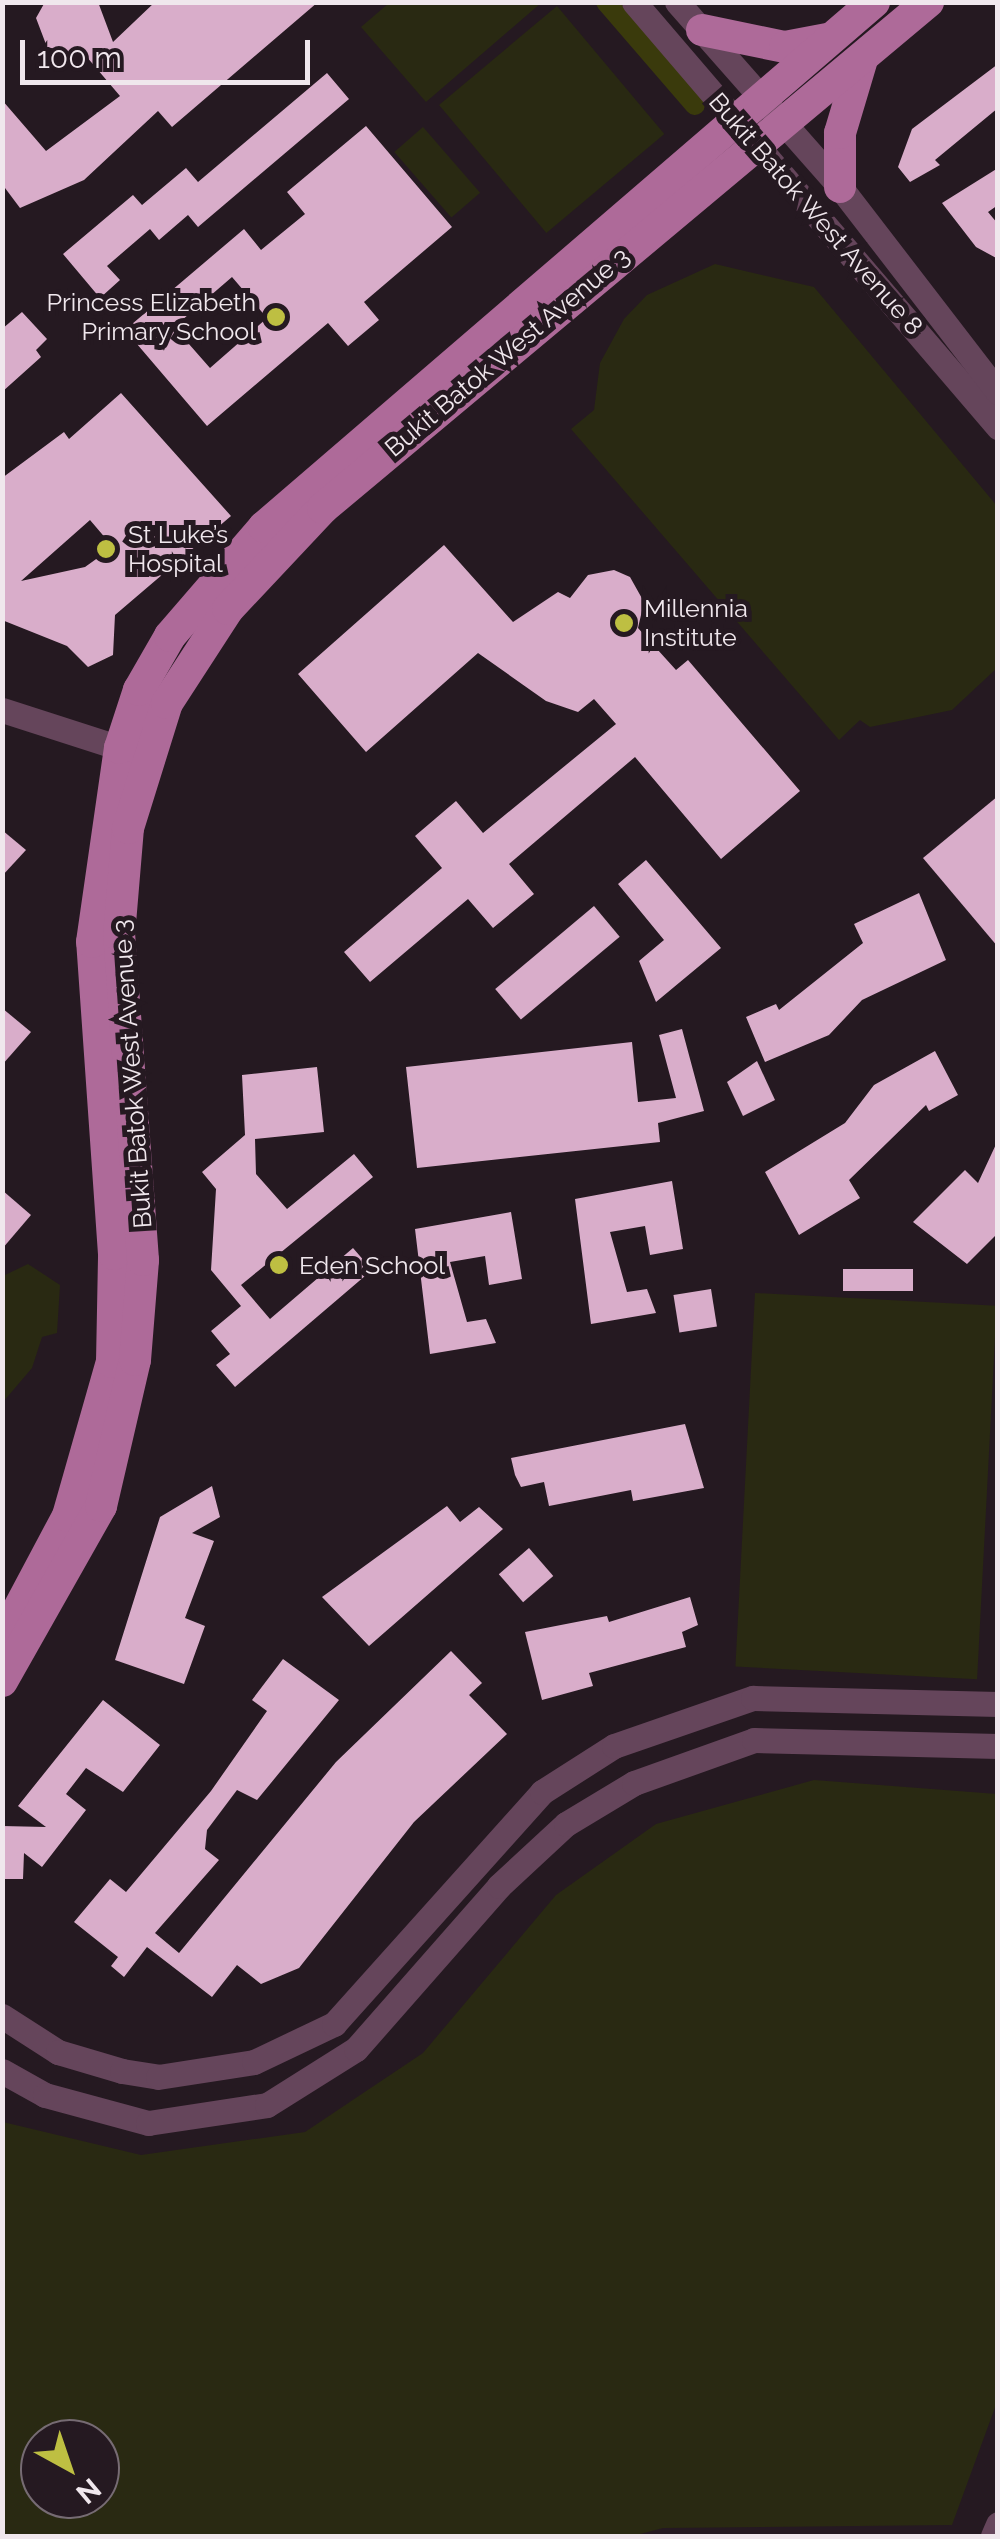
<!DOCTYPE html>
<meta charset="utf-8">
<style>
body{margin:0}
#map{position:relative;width:1000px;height:2539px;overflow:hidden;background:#251921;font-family:Raleway,sans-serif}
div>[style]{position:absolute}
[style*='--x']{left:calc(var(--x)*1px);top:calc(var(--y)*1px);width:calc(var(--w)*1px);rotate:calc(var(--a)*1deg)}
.green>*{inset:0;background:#292912;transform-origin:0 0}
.canal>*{height:20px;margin:-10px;padding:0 10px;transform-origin:10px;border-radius:10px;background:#3a3a0c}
.building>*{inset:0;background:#d9adca;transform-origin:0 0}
.minor>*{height:25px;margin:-12.5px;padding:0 12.5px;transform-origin:12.5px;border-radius:12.5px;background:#65455b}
.major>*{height:32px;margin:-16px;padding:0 16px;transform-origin:16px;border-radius:16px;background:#ae6a99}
.dots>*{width:28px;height:28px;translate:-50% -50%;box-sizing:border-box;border:5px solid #251921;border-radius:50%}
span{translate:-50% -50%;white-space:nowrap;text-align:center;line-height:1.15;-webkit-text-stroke:10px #251921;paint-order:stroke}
.street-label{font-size:25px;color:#f0e7ed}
.poi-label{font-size:25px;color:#f0e7ed}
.right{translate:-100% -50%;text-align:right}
.left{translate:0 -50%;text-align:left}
.frame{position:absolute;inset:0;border:5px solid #f0e7ed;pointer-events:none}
.north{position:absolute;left:20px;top:2419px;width:100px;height:100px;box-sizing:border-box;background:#251921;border:2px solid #766b73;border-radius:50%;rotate:140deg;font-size:28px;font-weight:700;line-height:40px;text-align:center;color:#f0e7ed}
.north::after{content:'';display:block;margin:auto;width:35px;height:45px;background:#bebf42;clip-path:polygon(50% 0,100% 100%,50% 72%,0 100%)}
.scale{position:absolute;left:20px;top:40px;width:290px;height:45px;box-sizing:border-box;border:5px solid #f0e7ed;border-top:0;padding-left:12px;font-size:30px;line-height:35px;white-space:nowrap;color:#f0e7ed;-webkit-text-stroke:8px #251921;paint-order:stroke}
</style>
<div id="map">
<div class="green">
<div style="clip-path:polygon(389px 3px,389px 2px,541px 3px,426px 102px,361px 27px)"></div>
<div style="left:557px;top:6px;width:167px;height:154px;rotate:50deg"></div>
<div style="left:423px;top:127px;width:87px;height:38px;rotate:49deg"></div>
<div style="clip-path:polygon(715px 264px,814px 287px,997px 506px,997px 668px,952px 710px,870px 727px,860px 720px,839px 740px,571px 429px,594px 410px,600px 363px,624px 319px,647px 295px)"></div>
<div style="clip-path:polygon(28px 1264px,60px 1285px,57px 1333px,42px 1337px,32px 1368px,3px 1402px,3px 1276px)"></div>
<div style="left:755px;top:1293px;width:242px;height:374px;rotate:3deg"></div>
<div style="clip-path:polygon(evenodd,814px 1780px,997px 1794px,997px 2402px,952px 2525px,663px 2528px,633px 2536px,3px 2536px,3px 2122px,141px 2155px,305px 2132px,423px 2053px,556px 1895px,656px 1824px,814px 1780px,100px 2439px,100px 2499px,40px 2499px,40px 2439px,100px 2439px)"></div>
</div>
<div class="canal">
<div style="--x:606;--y:2;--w:136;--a:49.2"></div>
</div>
<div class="building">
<div style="clip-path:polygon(45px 2px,98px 2px,113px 42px,155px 2px,318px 2px,172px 127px,158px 111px,84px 180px,20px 208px,2px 184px,2px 100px,46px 151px,120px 96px,86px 56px,47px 47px,36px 18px)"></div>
<div style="clip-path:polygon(998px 64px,998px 108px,935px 160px,940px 165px,910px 182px,898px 167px,912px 129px)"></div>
<div style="clip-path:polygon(327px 73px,349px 99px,198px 227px,188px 215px,159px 240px,150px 229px,107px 266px,120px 280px,100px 298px,63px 254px,133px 195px,142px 205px,186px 168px,198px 182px)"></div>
<div style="clip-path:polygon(evenodd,366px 126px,452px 227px,364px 302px,379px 320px,348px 346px,328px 323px,207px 426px,125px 330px,244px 229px,261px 250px,305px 214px,287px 192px,366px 126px,232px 277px,267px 318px,210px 368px,174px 327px,232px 277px)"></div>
<div style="clip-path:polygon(998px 168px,998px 205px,988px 212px,998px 224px,998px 259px,976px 247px,942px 203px)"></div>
<div style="clip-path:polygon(22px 312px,47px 339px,36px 350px,41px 357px,2px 392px,2px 329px)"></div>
<div style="clip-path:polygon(evenodd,121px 393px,231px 516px,115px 615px,113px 655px,88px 667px,67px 646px,2px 620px,2px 478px,64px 432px,69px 439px,121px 393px,90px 520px,113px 547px,85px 567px,21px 581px,90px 520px)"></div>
<div style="clip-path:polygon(444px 545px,513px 622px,558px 592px,570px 598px,588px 575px,614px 570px,630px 577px,644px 602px,638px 628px,676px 670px,688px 660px,800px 791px,721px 859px,635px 757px,509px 864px,534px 894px,493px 928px,468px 899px,370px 982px,344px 952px,442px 868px,415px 836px,456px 801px,483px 833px,616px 724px,594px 699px,578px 712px,546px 701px,478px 653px,366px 752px,298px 674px)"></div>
<div style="clip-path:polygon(998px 796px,998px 947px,923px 858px)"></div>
<div style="clip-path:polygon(2px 830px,26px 850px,2px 876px)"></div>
<div style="clip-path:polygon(646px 860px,721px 948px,656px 1002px,639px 961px,664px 940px,618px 884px)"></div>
<div style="clip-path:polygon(919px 893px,946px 960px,862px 1000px,829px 1035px,765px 1062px,746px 1017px,776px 1004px,779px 1010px,863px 943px,854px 924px)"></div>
<div style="left:594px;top:906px;width:40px;height:129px;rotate:50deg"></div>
<div style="clip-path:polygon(2px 1008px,31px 1032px,2px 1065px)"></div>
<div style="clip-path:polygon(682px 1029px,704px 1111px,658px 1123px,660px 1142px,417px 1168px,406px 1067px,632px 1042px,638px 1102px,676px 1098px,659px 1035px)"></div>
<div style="clip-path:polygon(935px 1051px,958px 1095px,929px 1111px,926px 1105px,849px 1180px,860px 1198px,799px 1235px,765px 1172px,845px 1123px,874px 1085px)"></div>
<div style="clip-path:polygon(757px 1061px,775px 1100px,743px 1116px,727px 1082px)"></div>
<div style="clip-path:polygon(317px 1067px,324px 1132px,255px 1139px,256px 1174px,287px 1209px,354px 1154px,373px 1177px,241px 1285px,270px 1319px,353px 1248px,372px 1270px,235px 1387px,216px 1365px,230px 1354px,211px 1331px,241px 1306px,211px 1270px,216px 1189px,202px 1172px,245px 1135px,242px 1075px)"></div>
<div style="clip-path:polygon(998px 1140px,998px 1233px,967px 1264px,913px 1222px,965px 1170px,978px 1183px)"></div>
<div style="clip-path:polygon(672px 1181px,683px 1249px,650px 1255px,645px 1226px,610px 1232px,627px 1292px,647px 1289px,656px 1313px,591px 1324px,575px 1199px)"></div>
<div style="clip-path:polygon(2px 1190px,31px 1215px,2px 1249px)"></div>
<div style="clip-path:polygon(511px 1212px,522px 1279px,489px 1285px,485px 1256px,450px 1262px,467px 1322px,486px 1319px,496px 1343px,430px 1354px,415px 1229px)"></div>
<div style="left:843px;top:1269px;width:70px;height:22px"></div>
<div style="left:711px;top:1289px;width:38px;height:38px;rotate:81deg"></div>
<div style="clip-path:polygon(685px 1424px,704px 1488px,633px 1501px,631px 1490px,549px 1506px,544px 1482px,521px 1487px,515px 1475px,511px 1458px)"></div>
<div style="clip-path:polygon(212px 1486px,220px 1517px,192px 1533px,214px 1541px,185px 1618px,205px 1626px,184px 1684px,115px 1660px,160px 1517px)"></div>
<div style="clip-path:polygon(447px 1506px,460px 1522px,479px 1507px,503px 1529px,369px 1646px,322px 1597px)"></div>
<div style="left:529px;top:1548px;width:37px;height:40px;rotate:49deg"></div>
<div style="clip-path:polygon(690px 1597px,698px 1625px,682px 1632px,686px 1647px,589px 1673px,593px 1686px,542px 1700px,525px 1632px,607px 1616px,609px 1622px)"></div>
<div style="clip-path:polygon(451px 1651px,482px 1683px,469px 1695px,507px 1734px,414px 1822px,299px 1968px,261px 1984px,237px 1965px,212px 1997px,147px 1947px,124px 1977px,111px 1966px,118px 1957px,74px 1922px,110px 1879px,126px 1892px,211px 1791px,267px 1711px,252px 1700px,283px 1659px,339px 1700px,257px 1800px,237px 1790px,207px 1830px,205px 1849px,219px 1860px,155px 1933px,179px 1953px,336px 1762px)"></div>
<div style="clip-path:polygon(103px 1700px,160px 1745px,123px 1792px,86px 1768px,66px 1794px,86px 1810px,42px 1867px,24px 1853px,23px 1879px,2px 1879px,2px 1826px,46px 1827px,18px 1806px)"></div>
</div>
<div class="minor">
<div style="--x:634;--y:2;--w:560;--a:49.42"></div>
<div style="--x:677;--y:2;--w:247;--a:48.6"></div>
<div style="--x:840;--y:187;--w:259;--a:52.4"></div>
<div style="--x:2;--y:710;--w:141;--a:17.8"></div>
<div style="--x:2;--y:2016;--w:67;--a:32.7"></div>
<div style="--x:58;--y:2052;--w:67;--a:16.5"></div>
<div style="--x:122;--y:2071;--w:36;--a:9"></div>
<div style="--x:158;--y:2077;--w:97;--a:-8.9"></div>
<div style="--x:254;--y:2062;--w:89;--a:-25.4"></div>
<div style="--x:334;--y:2024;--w:312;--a:-48.1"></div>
<div style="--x:542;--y:1792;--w:85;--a:-32.6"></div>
<div style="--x:614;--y:1746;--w:147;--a:-19.1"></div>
<div style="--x:753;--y:1698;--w:245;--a:1.4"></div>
<div style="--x:2;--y:2071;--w:49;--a:29.2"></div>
<div style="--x:45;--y:2095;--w:107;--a:15.2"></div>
<div style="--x:148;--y:2123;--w:120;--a:-8.6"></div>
<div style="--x:267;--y:2105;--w:105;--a:-32.2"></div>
<div style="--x:356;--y:2049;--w:217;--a:-48.7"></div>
<div style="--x:499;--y:1886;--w:91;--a:-42.8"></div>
<div style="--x:566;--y:1824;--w:79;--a:-31.1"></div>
<div style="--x:634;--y:1783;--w:127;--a:-19.7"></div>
<div style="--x:754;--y:1740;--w:244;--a:1.4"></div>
<div style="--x:993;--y:2536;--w:13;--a:-67"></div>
</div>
<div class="major">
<div style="--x:702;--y:30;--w:85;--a:11.6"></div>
<div style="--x:785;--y:47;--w:43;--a:-10.8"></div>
<div style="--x:840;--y:187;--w:54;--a:-90"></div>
<div style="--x:840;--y:133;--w:77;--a:-73.4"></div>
<div style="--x:2;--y:1640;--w:140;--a:-62"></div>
<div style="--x:68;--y:1516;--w:160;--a:-74.1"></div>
<div style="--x:112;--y:1362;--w:108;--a:-88.9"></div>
<div style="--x:114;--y:1254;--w:313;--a:-94"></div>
<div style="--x:92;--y:942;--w:196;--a:-81.8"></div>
<div style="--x:120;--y:748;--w:61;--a:-71.9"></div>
<div style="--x:139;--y:690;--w:62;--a:-60.1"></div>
<div style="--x:170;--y:636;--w:144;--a:-49.2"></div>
<div style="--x:264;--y:527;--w:805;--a:-40.72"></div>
<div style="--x:2;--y:1681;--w:201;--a:-60.5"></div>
<div style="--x:101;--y:1506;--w:150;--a:-76.9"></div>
<div style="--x:135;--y:1360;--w:100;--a:-85.4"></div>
<div style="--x:143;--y:1260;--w:326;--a:-94.2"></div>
<div style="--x:119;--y:935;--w:107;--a:-85.2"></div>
<div style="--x:128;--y:828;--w:131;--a:-72.7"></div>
<div style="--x:167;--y:703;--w:112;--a:-57"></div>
<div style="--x:228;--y:609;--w:139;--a:-46.8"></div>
<div style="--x:323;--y:508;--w:789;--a:-39.91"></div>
</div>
<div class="dots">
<div style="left:276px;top:317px;background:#bebf42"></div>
<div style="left:106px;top:549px;background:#bebf42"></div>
<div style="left:624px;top:623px;background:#bebf42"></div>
<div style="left:279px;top:1265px;background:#bebf42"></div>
</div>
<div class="street-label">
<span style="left:816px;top:214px;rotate:49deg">Bukit Batok West Avenue 8</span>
<span style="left:507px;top:352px;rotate:-40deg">Bukit Batok West Avenue 3</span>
<span style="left:132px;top:1074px;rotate:-94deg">Bukit Batok West Avenue 3</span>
</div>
<div class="poi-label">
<span class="right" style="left:256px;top:317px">Princess Elizabeth<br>Primary School</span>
<span class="left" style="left:128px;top:549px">St Luke’s<br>Hospital</span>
<span class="left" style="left:644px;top:623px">Millennia<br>Institute</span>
<span class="left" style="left:299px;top:1265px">Eden School</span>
</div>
<div class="frame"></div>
<div class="north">N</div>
<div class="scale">100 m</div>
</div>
